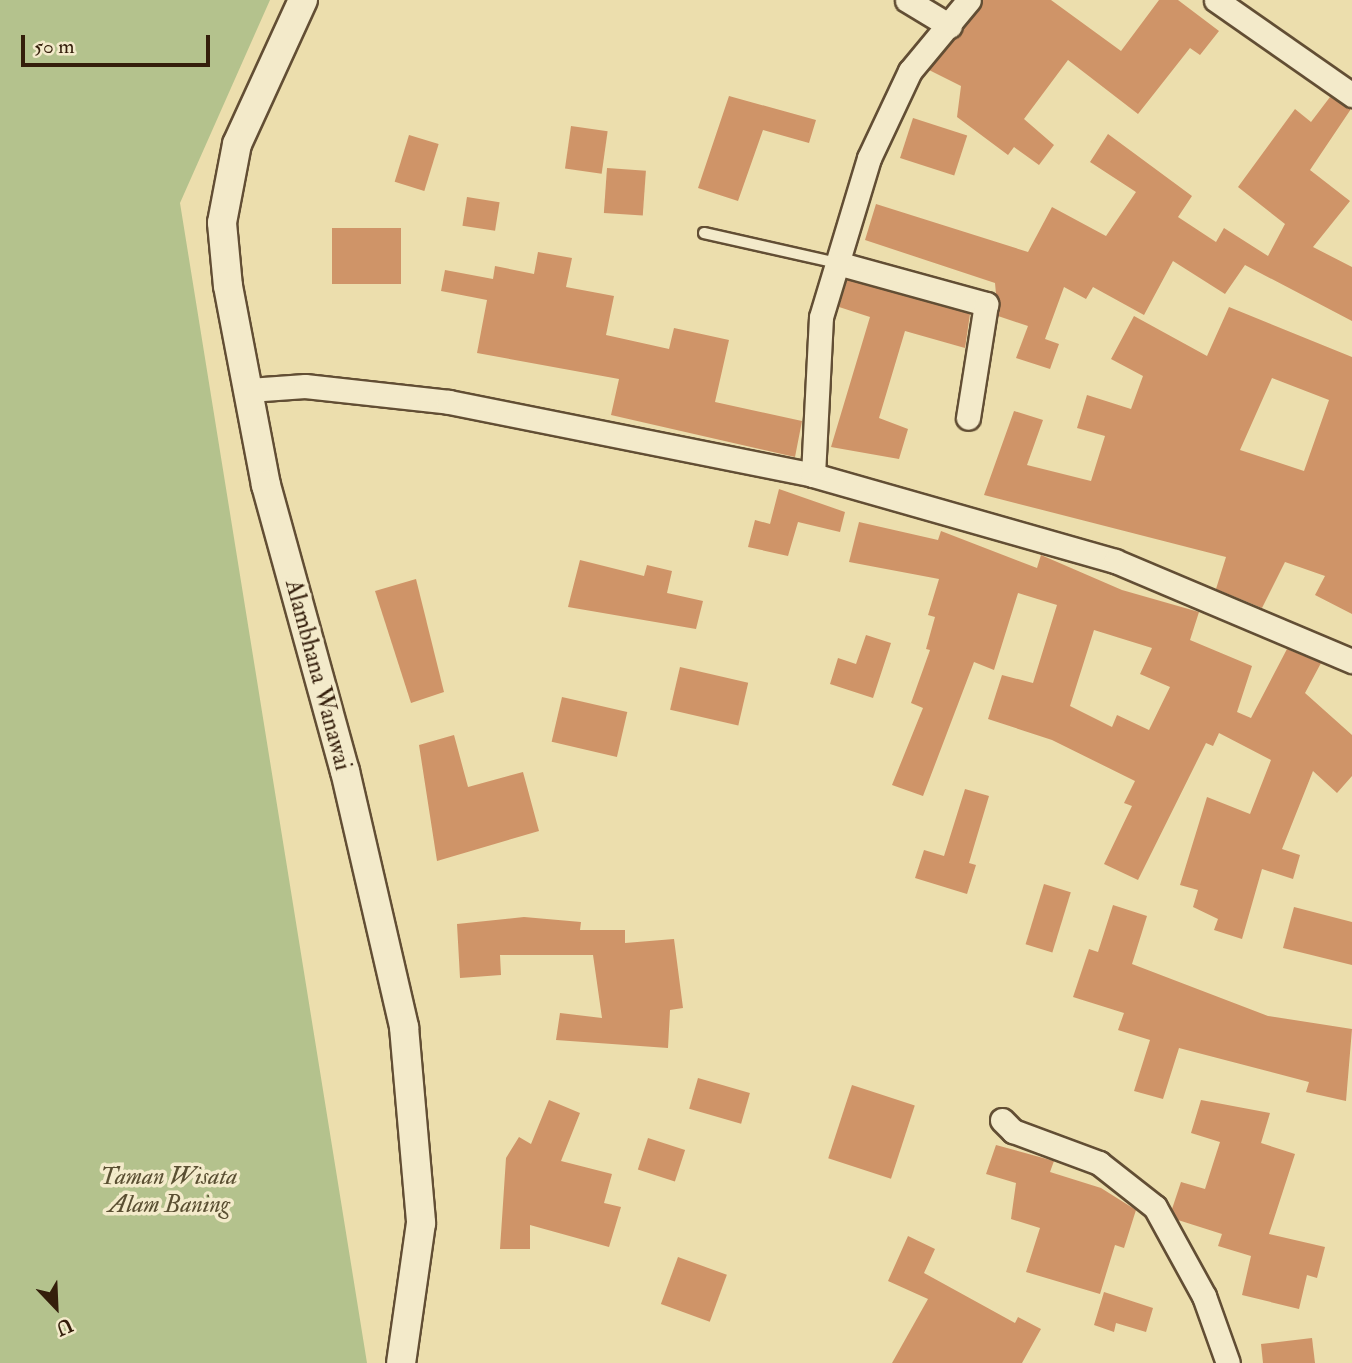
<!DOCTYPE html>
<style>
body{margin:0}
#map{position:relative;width:1352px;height:1363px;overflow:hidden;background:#ecdead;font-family:"IM FELL Double Pica",serif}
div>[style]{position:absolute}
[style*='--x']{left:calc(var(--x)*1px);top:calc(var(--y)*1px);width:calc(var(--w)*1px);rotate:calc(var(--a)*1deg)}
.green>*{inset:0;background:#b4c28d}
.building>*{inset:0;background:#cf9468;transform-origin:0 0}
.roads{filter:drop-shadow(2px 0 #624e34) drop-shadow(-2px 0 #624e34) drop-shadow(0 2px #624e34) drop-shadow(0 -2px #624e34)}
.service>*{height:10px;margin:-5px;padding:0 5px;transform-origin:5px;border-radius:5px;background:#f3eaca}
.minor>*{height:23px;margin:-11.5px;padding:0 11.5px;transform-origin:11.5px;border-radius:11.5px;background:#f3eaca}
.tertiary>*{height:28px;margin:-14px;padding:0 14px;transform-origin:14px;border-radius:14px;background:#f3eaca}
span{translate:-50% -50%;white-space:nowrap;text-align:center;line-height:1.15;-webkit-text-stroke:7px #f3eaca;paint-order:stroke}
.street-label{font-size:24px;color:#341e0b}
.park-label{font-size:24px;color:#5a4f32;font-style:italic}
.north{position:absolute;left:21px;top:1272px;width:70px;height:70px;-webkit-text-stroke:5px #f3eaca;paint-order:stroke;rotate:157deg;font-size:19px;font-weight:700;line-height:28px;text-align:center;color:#341e0b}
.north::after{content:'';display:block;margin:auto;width:24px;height:32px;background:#341e0b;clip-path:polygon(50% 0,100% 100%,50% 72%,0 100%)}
.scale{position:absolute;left:21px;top:35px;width:189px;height:32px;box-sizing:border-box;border:4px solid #341e0b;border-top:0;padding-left:9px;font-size:21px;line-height:24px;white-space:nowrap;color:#341e0b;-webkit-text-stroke:5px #f3eaca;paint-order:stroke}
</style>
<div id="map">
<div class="green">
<div style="clip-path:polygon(0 0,270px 0,180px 203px,367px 1363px,0 1363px)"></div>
</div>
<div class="building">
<div style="clip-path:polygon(983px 0,1051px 0,1121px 51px,1159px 0,1178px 0,1219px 31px,1200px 55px,1190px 48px,1138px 114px,1068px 60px,1024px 119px,1054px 145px,1039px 165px,1014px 147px,1008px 155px,957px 117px,961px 86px,929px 70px)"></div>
<div style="clip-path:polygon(729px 96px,816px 120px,809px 143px,763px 130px,738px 201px,698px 188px)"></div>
<div style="clip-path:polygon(1330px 97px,1351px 109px,1310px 170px,1350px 201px,1313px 247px,1352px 267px,1352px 321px,1245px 265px,1225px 294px,1173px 261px,1144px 315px,1093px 287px,1086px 299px,1064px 287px,1045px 339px,1059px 344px,1050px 369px,1016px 358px,1028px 326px,998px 316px,995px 283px,865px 240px,876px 204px,1028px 252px,1052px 207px,1106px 236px,1136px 192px,1090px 162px,1108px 134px,1192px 196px,1178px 217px,1216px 242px,1224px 228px,1268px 256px,1285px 224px,1238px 187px,1295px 109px,1311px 122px)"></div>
<div style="left:913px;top:118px;width:57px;height:42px;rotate:18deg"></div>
<div style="left:571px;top:126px;width:37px;height:43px;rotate:8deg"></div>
<div style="left:409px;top:135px;width:31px;height:49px;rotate:17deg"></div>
<div style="left:607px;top:168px;width:39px;height:45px;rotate:4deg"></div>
<div style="left:467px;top:197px;width:33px;height:29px;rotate:9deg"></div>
<div style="left:401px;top:228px;width:56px;height:69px;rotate:90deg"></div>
<div style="clip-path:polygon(538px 252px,572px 258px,566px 287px,614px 296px,606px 335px,669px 349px,674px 328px,729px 340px,715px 402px,802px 421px,795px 457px,611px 415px,619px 379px,477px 353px,487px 300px,441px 291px,445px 270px,493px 279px,495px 266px,534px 274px)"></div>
<div style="clip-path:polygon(847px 280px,970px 314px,965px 348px,905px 331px,879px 418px,908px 429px,899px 459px,831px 447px,870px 317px,839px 307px)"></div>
<div style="clip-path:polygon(evenodd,1229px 307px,1352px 357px,1352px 614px,1315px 595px,1325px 576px,1285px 562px,1262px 608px,1216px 589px,1226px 557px,984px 495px,1014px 411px,1043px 420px,1027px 465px,1091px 481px,1105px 436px,1077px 428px,1087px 395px,1131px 409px,1143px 376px,1111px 359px,1134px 316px,1207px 356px,1229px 307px,1272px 378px,1329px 400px,1304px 471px,1240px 450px,1272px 378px)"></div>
<div style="clip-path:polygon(779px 489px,845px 512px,840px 532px,798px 522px,788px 556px,748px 547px,755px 520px,770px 524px)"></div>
<div style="clip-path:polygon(evenodd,859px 522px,938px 540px,941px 531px,1037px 568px,1041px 555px,1122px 590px,1199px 612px,1190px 640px,1252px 666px,1237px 712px,1251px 718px,1287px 649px,1321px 663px,1305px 693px,1352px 735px,1352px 776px,1337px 793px,1313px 771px,1282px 849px,1300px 855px,1293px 879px,1262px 869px,1242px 939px,1214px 930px,1218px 919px,1193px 907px,1198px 890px,1180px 885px,1207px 797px,1250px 814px,1271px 760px,1219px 733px,1213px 746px,1206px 743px,1138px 880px,1104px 864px,1132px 806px,1124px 803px,1135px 781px,1052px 740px,988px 719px,1002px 675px,1033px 683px,1057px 605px,1018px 593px,994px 670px,974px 662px,923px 796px,892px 785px,923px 708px,911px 703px,930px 650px,926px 649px,935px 617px,928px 615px,939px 579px,849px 562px,859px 522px,1094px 630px,1152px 648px,1140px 674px,1170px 687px,1149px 730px,1117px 715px,1112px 727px,1070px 706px,1094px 630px)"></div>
<div style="clip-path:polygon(580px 560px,644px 576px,647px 565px,672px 571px,667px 593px,703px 601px,696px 629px,568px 607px)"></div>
<div style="clip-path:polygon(416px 579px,444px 692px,411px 703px,375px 591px)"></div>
<div style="clip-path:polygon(866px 635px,891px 643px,873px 698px,830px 684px,838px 658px,856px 664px)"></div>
<div style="left:680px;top:667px;width:70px;height:44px;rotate:13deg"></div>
<div style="left:562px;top:697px;width:67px;height:46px;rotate:13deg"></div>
<div style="clip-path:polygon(454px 735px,468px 787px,523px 772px,539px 831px,437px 861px,419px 745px)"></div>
<div style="clip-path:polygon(965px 789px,989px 796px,969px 863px,976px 865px,967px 894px,915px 878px,924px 850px,944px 856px)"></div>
<div style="left:1044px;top:884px;width:28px;height:63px;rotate:17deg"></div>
<div style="clip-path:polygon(1113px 905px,1147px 916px,1132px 964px,1268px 1016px,1352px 1029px,1346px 1101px,1306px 1092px,1309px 1082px,1179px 1048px,1163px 1099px,1134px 1091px,1150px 1040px,1118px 1030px,1124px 1013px,1073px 997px,1089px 949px,1098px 952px)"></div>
<div style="clip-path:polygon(1294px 907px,1352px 922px,1352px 965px,1283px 948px)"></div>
<div style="clip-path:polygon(524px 917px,581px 922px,580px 930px,625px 930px,625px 943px,674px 939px,683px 1008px,670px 1010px,668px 1048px,556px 1040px,560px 1013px,602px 1018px,593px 955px,500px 955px,501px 975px,460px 978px,457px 924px)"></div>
<div style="left:698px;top:1078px;width:54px;height:32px;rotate:16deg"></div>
<div style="left:852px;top:1085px;width:66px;height:77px;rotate:18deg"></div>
<div style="clip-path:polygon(549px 1100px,580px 1113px,561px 1161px,612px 1174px,604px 1203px,621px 1207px,609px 1247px,530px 1225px,530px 1249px,500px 1249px,506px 1158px,519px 1137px,531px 1144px)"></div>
<div style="clip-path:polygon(1201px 1100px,1270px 1113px,1261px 1143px,1295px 1154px,1269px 1234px,1325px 1247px,1317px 1278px,1307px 1275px,1299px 1309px,1242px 1295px,1251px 1256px,1218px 1246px,1222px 1234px,1178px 1220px,1172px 1209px,1181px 1182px,1205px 1189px,1220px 1142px,1191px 1133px)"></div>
<div style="left:648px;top:1138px;width:39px;height:33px;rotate:18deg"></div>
<div style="clip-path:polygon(996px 1145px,1054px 1161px,1050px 1172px,1101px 1188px,1136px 1210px,1124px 1248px,1115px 1245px,1100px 1294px,1026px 1272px,1040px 1228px,1011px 1219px,1016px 1183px,986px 1174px)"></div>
<div style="clip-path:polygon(908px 1236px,935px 1249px,924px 1273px,1015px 1323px,1018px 1317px,1041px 1329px,1022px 1363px,892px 1363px,928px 1299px,888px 1281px)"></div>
<div style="left:678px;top:1257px;width:52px;height:50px;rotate:20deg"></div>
<div style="clip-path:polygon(1104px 1292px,1153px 1308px,1146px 1332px,1116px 1323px,1114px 1332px,1094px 1325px)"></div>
<div style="clip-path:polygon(1312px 1338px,1315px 1363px,1263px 1363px,1261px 1344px)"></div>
</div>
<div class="roads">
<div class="service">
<div style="--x:704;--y:233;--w:136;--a:12.7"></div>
</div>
<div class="minor">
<div style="--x:907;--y:0;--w:50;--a:31.2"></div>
<div style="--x:1216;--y:0;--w:166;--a:34.9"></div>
<div style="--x:837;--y:263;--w:155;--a:15.4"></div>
<div style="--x:986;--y:304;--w:115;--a:99"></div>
<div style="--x:249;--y:390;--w:56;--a:-4.1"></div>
<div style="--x:305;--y:386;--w:145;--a:6.3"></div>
<div style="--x:449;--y:402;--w:371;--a:11.3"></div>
<div style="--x:813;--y:475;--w:314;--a:15.9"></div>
<div style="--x:1115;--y:561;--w:257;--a:22.9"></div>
<div style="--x:813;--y:475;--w:158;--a:-87.1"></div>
<div style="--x:821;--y:317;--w:166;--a:-73.2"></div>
<div style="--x:869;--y:158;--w:96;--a:-64.8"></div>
<div style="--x:910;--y:71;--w:92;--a:-50.3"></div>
<div style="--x:1002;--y:1120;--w:16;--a:45"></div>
<div style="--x:1013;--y:1131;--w:92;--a:20.4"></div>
<div style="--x:1099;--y:1163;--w:71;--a:38.2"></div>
<div style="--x:1155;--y:1207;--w:102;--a:61.2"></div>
<div style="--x:1204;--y:1296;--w:71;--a:70.3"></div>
</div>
<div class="tertiary">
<div style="--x:303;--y:0;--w:158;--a:114.6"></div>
<div style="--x:237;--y:144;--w:80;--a:100.8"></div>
<div style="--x:222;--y:223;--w:63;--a:84.6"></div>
<div style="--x:228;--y:286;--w:203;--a:79.2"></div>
<div style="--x:266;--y:485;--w:297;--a:74.6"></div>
<div style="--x:345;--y:771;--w:263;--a:77"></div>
<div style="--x:404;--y:1027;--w:197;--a:85"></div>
<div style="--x:421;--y:1223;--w:141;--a:98.1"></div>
</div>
</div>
<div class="street-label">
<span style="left:318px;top:675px;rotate:75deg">Alambhana Wanawai</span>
</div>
<div class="park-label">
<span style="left:169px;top:1191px">Taman Wisata<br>Alam Baning</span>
</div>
<div class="north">U</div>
<div class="scale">50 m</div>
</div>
